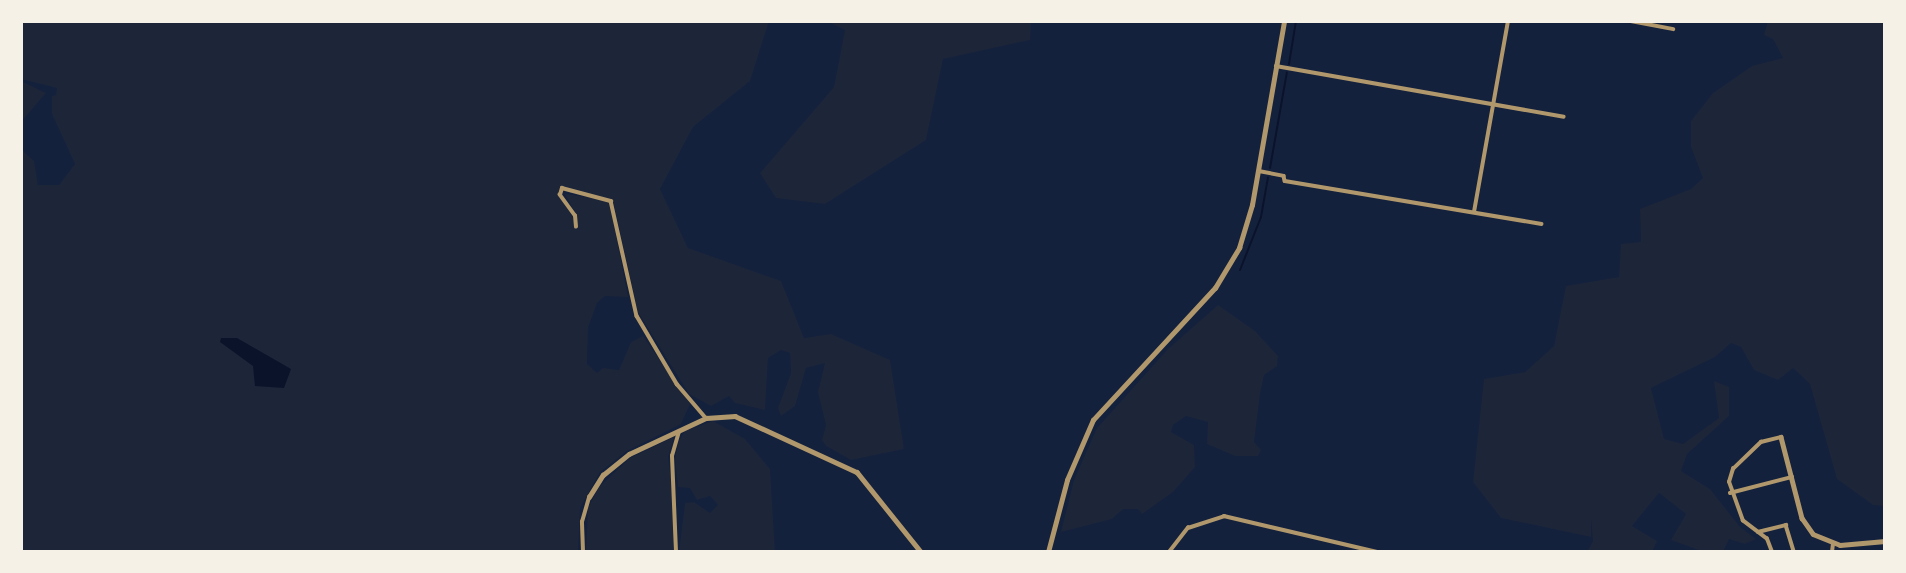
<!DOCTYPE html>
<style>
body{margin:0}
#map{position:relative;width:1906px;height:573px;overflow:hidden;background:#14213d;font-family:Arial,sans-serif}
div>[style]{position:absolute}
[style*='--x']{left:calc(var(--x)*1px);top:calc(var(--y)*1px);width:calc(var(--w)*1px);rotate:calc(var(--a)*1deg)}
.green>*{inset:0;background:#1d2539}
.water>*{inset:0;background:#0b132b}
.stream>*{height:2px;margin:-1px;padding:0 1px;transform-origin:1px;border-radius:1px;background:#0b132b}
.minor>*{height:3.5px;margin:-1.75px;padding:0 1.75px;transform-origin:1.75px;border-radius:1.75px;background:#b1986c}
.tertiary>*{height:4.5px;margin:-2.25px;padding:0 2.25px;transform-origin:2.25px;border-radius:2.25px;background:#b1986c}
span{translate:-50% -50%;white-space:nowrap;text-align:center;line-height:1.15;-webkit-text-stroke:7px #f6f1e7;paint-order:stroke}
.frame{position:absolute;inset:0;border:23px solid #f6f1e7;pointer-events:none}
</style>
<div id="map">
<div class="green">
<div style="clip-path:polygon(21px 21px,769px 21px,750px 81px,693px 127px,660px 189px,688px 248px,781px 281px,804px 338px,831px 334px,890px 360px,904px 449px,851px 460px,826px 446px,822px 440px,826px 425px,818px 392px,825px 363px,806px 368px,795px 406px,781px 416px,778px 408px,791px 373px,790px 353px,781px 350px,768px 358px,765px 410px,735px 403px,729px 396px,711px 406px,689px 394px,638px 312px,613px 200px,563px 186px,558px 193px,573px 218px,577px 216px,565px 194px,609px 200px,628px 297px,605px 296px,597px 303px,588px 328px,587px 364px,597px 373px,603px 368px,619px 370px,631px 342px,643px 336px,690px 404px,681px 424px,627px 451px,600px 472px,580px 508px,578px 552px,21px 552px,21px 149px,34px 161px,38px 185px,59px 185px,75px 164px,52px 114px,52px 96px,56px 95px,57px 88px,21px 79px)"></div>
<div style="clip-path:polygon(827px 21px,1031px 21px,1030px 40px,943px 59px,926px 140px,825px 204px,776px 198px,760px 173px,834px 87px,845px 30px)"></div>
<div style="clip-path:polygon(1768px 21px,1885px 21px,1885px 506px,1873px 505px,1837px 479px,1810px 384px,1793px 368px,1778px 380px,1754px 370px,1741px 347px,1731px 343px,1715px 357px,1651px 388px,1664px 439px,1683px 444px,1719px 418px,1714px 381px,1729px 387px,1729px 416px,1687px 454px,1681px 471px,1710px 489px,1740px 527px,1756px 539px,1745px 544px,1729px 539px,1723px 552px,1704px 552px,1671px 540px,1686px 514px,1659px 493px,1632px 526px,1657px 541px,1652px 552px,1587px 552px,1593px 541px,1591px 518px,1591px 537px,1501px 518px,1473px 482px,1484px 379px,1525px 372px,1554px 346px,1566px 286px,1619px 277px,1621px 244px,1641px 242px,1640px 209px,1691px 189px,1703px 178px,1691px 147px,1691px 121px,1713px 93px,1752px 66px,1783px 58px,1773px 39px,1764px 35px)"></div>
<div style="clip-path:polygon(21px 81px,46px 93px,21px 122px)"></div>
<div style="clip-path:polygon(1218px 305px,1255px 331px,1278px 356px,1277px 366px,1264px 375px,1260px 394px,1254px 442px,1261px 450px,1258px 456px,1235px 456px,1207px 444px,1208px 422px,1186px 416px,1173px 425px,1171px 432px,1194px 445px,1195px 467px,1173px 492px,1142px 514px,1138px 509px,1123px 509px,1112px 519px,1061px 532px,1074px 480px,1097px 428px,1168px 349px)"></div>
<div style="clip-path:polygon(713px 421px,745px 439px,770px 469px,775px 552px,679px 552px,685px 503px,694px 502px,710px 513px,718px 505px,710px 496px,697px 500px,690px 488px,678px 487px,675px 458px,679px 441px,685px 431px)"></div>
<div style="clip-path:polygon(674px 437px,668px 457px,675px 514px,673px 552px,586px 552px,588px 508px,599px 487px,630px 458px)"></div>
</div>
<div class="water">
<div style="clip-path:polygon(237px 338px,291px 369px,284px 388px,255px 386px,253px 366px,220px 342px,221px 338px)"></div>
</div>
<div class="stream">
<div style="--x:1289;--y:64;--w:44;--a:-80.8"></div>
<div style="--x:1270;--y:168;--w:97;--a:-80"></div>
<div style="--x:1240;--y:270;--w:57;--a:-68.4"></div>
<div style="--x:1261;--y:217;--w:40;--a:-80"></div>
</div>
<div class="minor">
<div style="--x:1631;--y:21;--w:43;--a:10.8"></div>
<div style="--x:1276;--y:66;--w:292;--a:10"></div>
<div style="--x:1259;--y:171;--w:25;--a:11"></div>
<div style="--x:1284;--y:176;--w:5;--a:79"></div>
<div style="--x:1285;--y:181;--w:260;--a:9.5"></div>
<div style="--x:1474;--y:212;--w:194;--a:-79.9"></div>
<div style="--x:576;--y:227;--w:11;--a:-95"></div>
<div style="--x:575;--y:216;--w:26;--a:-126"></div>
<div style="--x:560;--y:195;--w:7;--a:-74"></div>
<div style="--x:562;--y:188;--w:51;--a:14.9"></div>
<div style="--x:611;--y:201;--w:118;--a:77.3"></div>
<div style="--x:637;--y:316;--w:79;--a:59.5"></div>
<div style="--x:677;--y:384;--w:45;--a:49.5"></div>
<div style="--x:1730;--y:493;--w:64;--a:-14.5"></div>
<div style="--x:1758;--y:532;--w:29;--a:-14"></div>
<div style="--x:1786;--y:525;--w:28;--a:73"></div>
<div style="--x:583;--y:552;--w:30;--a:-92"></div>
<div style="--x:582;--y:522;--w:26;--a:-74"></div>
<div style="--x:676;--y:552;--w:96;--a:-92.4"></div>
<div style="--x:672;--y:456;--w:25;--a:-74"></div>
<div style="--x:1169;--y:552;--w:31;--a:-52"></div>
<div style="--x:1188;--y:528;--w:38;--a:-18"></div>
<div style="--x:1224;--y:516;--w:157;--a:13.2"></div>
<div style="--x:1772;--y:552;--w:14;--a:-111"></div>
<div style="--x:1767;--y:539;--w:30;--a:-143"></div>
<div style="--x:1743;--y:521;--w:41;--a:-109.7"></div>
<div style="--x:1729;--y:482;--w:14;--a:-73"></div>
<div style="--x:1733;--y:469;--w:39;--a:-44"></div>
<div style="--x:1761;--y:442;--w:21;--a:-14"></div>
<div style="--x:1832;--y:552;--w:8;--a:-83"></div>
</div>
<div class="tertiary">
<div style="--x:1781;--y:437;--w:84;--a:75.5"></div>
<div style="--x:1802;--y:518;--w:19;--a:55"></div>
<div style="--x:1813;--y:534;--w:29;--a:22"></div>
<div style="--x:1840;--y:545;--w:45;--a:-5.1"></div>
<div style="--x:589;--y:497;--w:26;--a:-58"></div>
<div style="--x:603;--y:475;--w:33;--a:-39"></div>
<div style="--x:629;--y:454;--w:85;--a:-25.1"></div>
<div style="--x:706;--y:418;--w:29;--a:-4"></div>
<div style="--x:735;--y:416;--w:134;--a:24.7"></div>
<div style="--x:857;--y:472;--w:102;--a:51.3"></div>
<div style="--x:1048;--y:552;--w:74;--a:-75.2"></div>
<div style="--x:1067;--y:480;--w:65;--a:-66.6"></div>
<div style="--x:1093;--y:420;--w:180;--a:-47.3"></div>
<div style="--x:1215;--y:288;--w:47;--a:-59"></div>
<div style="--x:1239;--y:248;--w:45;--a:-73.2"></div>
<div style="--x:1252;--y:205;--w:187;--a:-80.1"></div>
</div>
<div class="frame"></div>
</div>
